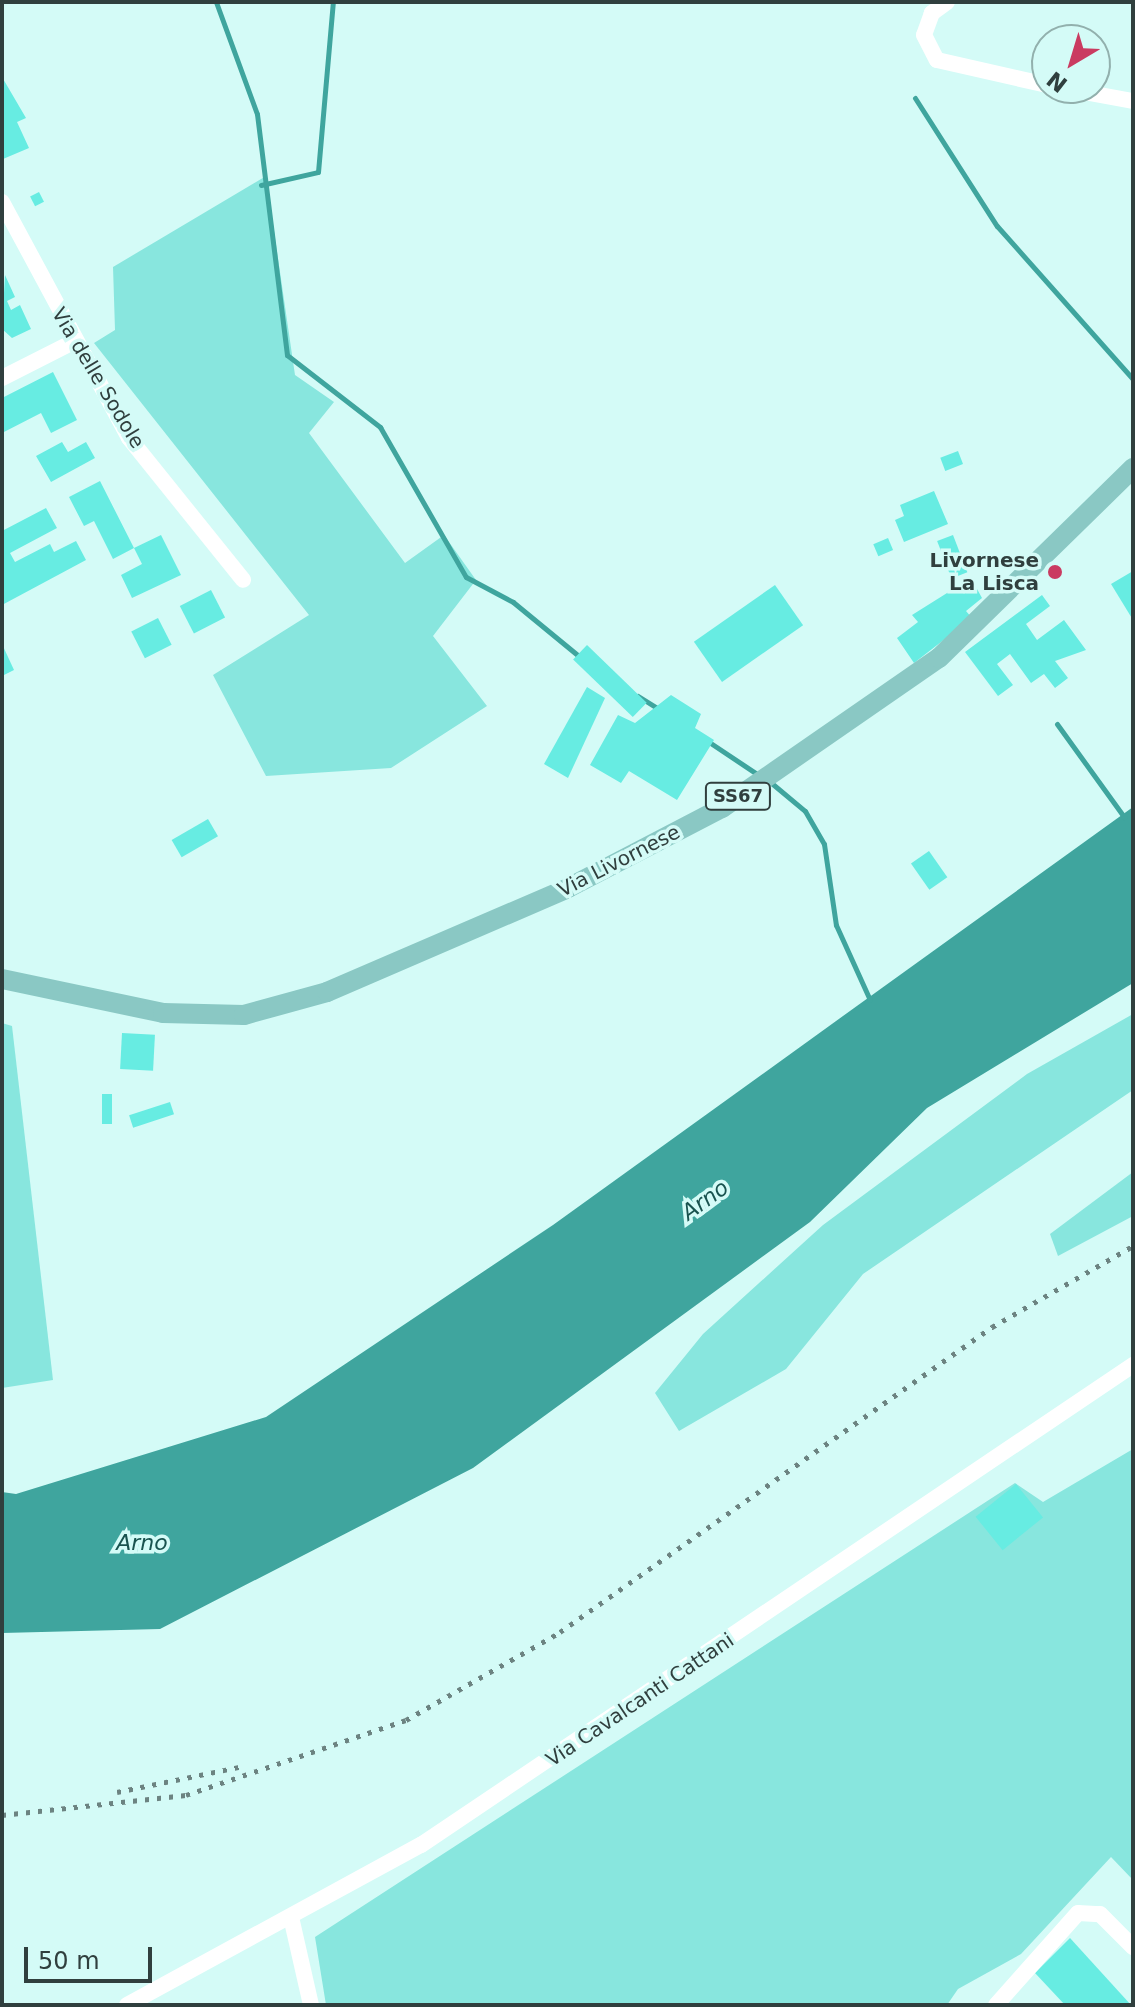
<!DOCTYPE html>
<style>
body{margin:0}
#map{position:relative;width:1135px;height:2007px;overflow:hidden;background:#d4fbf7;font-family:"DejaVu Sans",sans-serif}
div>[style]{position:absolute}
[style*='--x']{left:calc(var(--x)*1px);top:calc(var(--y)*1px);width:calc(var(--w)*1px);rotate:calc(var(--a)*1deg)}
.green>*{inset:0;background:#88e6de}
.water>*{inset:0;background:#3fa59e}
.stream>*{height:5px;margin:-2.5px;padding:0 2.5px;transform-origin:2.5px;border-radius:2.5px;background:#3fa59e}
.building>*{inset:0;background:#67ece2;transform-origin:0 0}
.minor>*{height:16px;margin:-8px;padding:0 8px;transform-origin:8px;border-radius:8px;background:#fff}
.major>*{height:20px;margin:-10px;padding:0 10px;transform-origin:10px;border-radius:10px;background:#8ac8c4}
.rail>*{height:5px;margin-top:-2.5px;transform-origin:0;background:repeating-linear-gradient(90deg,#6c8381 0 4px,transparent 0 12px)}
.dots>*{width:22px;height:22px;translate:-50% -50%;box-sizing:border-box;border:4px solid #d4fbf7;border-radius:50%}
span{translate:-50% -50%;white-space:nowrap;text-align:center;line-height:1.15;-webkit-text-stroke:7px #d4fbf7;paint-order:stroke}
.shield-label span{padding:2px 6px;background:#d4fbf7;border:2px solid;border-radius:6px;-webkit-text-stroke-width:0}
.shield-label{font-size:18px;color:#303f3e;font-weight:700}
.street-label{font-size:20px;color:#303f3e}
.poi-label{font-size:20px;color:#303f3e;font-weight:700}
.right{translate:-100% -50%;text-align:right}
.water-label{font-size:22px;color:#19534f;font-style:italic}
.frame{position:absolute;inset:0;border:4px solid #303f3e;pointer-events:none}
.north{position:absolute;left:1031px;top:24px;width:80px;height:80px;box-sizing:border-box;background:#d4fbf7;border:2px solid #92b0ad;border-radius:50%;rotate:218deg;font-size:22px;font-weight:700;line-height:32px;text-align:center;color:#303f3e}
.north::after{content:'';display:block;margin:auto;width:28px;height:36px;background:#ca3b61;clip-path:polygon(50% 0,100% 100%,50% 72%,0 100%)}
.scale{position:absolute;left:24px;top:1947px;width:128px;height:36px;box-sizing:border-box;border:4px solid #303f3e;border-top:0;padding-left:10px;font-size:24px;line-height:28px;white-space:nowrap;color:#303f3e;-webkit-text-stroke:6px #d4fbf7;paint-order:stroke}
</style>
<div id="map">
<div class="green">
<div style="clip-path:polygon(266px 176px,295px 375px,334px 402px,309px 433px,405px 563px,444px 535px,476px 580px,433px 636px,487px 706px,391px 768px,266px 776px,213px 675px,309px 615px,94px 343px,115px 330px,113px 267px)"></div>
<div style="clip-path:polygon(1133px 1014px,1133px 1090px,863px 1274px,786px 1369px,679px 1431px,655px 1393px,703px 1334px,823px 1225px,1027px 1074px)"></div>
<div style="clip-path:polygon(2px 1023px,12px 1026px,53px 1380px,2px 1388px)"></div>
<div style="clip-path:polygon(1133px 1172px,1133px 1216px,1058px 1256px,1050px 1234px)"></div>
<div style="clip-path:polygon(1133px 1449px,1133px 1880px,1111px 1857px,1021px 1954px,958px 1989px,947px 2005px,326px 2005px,315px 1937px,1015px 1483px,1043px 1502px)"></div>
</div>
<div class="water">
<div style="clip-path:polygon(1133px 807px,1133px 983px,927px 1108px,810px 1222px,473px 1468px,160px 1629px,2px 1633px,2px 1492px,16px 1494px,266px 1417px,553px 1225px)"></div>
</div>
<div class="stream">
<div style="--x:216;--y:2;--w:119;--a:69.9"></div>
<div style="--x:257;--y:114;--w:243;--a:82.9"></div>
<div style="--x:287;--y:355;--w:118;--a:37.7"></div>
<div style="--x:380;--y:427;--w:173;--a:60.2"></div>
<div style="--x:466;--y:577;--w:53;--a:28"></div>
<div style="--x:513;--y:602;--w:87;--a:39.4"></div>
<div style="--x:915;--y:98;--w:152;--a:57.4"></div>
<div style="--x:997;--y:226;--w:205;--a:48.4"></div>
<div style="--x:261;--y:185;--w:58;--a:-12.8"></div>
<div style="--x:318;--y:172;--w:171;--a:-85"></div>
<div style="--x:638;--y:696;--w:26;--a:32"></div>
<div style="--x:1057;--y:724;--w:115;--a:54.2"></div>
<div style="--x:709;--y:742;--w:61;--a:33.7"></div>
<div style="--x:769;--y:781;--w:47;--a:39.8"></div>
<div style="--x:805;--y:811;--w:38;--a:60"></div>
<div style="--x:824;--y:844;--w:82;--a:81.6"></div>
<div style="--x:836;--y:925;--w:82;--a:65.6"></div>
</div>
<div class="building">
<div style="clip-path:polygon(2px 77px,26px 118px,17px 122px,29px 148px,3px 159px)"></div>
<div style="left:39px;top:192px;width:11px;height:10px;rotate:63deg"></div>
<div style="clip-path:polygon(5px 275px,15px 297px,7px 301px,11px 310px,20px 305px,31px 329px,12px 338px,2px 329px)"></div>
<div style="clip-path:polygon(53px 372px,77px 420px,51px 433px,41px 413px,2px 433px,2px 398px)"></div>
<div style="clip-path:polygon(62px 442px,68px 452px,86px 442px,95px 458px,51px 482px,36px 456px)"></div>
<div style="left:958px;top:451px;width:14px;height:19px;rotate:69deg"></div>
<div style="clip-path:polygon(100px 481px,134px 548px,113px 559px,94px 521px,84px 526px,69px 497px)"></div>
<div style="clip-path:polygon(934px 491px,948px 524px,904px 542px,895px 520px,904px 516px,900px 505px)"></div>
<div style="clip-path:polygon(46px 508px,57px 528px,10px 553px,15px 562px,50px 544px,54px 552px,76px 541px,86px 560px,2px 605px,2px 531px)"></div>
<div style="clip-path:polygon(161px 535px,181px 575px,132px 598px,121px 575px,142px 564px,134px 548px)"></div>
<div style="left:953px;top:535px;width:40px;height:17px;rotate:69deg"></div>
<div style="left:888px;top:538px;width:13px;height:16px;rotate:67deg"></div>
<div style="clip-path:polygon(1133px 571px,1133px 620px,1111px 584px)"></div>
<div style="clip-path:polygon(971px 578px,982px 598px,966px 611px,972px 618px,914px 663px,897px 638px,918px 622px,912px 615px)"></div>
<div style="left:775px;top:585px;width:49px;height:99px;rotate:55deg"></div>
<div style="left:211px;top:590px;width:31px;height:35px;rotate:63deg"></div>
<div style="clip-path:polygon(1042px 595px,1050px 606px,1026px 624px,1037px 640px,1064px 620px,1086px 650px,1055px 661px,1068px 678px,1055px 688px,1044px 674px,1031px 683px,1010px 654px,997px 664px,1013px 685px,998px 696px,965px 652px)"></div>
<div style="left:158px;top:618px;width:30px;height:30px;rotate:63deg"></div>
<div style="clip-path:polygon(2px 644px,14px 670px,2px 676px)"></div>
<div style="left:587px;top:645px;width:83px;height:20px;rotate:44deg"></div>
<div style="clip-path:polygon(587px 687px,605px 698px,568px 778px,544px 764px)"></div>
<div style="clip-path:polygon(671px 695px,701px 714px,695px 728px,714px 740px,677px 800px,629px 771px,621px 783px,590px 765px,618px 715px,635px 723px)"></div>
<div style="left:208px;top:819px;width:20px;height:42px;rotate:60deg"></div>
<div style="left:929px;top:851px;width:32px;height:22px;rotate:55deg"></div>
<div style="left:122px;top:1033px;width:33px;height:36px;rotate:3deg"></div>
<div style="left:102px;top:1094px;width:10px;height:30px"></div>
<div style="left:170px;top:1102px;width:13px;height:43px;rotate:72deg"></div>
<div style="left:1016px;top:1484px;width:43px;height:52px;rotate:51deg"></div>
<div style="clip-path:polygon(1070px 1938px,1131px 2005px,1065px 2005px,1035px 1973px)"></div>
</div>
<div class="minor">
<div style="--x:947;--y:2;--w:19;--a:144"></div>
<div style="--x:932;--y:13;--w:23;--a:110"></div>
<div style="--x:924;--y:35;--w:28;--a:63"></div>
<div style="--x:937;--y:60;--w:113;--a:12.8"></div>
<div style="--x:1062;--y:88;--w:72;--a:10.4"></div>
<div style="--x:2;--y:202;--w:268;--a:61.7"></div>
<div style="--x:129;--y:438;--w:182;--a:51.2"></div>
<div style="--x:2;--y:378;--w:80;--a:-26.9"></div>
<div style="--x:291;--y:1917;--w:90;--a:77.2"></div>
<div style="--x:127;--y:2005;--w:335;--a:-28.6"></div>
<div style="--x:421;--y:1845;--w:859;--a:-33.99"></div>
<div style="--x:996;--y:2005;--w:123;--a:-48.3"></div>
<div style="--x:1078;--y:1913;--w:22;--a:3"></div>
<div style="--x:1100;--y:1914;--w:47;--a:45"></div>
</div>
<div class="major">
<div style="--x:2;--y:979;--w:165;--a:11.9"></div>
<div style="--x:163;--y:1013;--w:81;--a:1.4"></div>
<div style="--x:244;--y:1015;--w:86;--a:-15.5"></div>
<div style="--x:327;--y:992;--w:262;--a:-23.3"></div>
<div style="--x:568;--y:888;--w:174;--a:-27.5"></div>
<div style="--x:722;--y:808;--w:264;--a:-34.7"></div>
<div style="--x:939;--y:658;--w:272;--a:-44.4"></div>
</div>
<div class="rail">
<div style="--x:117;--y:1792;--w:125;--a:-11.6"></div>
<div style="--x:2;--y:1815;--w:185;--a:-6.2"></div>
<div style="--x:186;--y:1795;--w:232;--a:-18.8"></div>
<div style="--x:406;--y:1720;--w:177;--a:-29.7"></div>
<div style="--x:560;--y:1632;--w:529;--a:-35.22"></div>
<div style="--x:992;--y:1327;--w:163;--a:-29.9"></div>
</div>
<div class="dots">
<div style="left:1055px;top:572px;background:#ca3b61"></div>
</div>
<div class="shield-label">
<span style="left:738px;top:796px">SS67</span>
</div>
<div class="street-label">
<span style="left:98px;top:378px;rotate:59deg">Via delle Sodole</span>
<span style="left:619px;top:861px;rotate:-27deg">Via Livornese</span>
<span style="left:640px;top:1700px;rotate:-34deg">Via Cavalcanti Cattani</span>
</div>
<div class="poi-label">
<span class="right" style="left:1039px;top:572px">Livornese<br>La Lisca</span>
</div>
<div class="water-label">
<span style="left:705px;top:1200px;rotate:-36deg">Arno</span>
<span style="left:142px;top:1543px">Arno</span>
</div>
<div class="frame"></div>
<div class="north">N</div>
<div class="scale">50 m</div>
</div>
